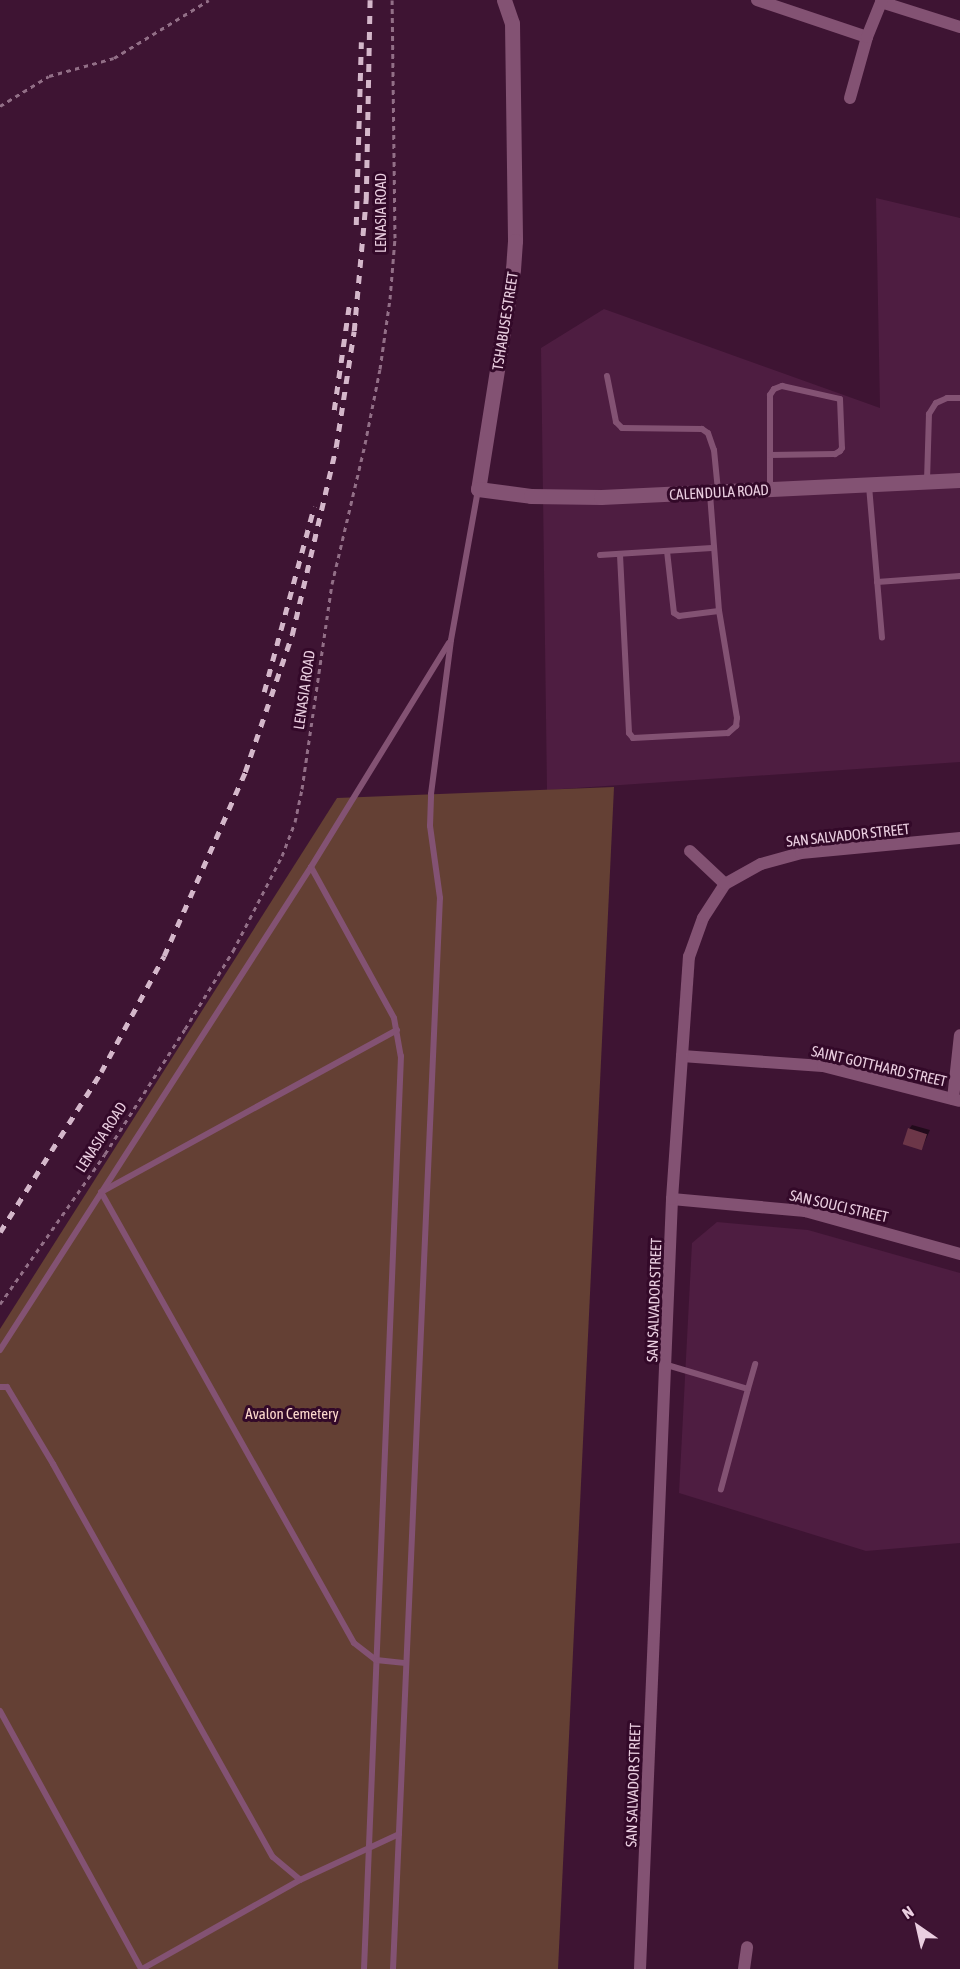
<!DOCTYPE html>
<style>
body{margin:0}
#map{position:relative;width:960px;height:1969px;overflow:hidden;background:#3e1433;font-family:"Asap Condensed",sans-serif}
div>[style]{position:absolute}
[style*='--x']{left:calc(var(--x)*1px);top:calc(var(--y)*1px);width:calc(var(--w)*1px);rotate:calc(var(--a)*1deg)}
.built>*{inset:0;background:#4e1d41}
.green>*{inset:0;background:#644034}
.shadow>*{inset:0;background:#0007}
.building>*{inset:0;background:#6c3648;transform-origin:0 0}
.path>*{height:3px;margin-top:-1.5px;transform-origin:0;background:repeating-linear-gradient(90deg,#926f87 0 4.5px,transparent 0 9px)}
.service>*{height:6px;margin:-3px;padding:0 3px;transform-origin:3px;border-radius:3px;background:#835273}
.minor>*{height:12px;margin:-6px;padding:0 6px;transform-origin:6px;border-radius:6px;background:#835273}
.tertiary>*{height:15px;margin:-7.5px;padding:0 7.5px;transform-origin:7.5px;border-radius:7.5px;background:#835273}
.rail>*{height:4.5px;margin-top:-2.25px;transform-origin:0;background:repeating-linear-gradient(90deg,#d4b7ca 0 8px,transparent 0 16px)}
span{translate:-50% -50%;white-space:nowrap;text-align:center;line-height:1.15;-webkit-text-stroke:6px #330929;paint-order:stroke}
.street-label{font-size:15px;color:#eacee0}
.park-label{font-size:15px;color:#fdd9cd}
.north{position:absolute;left:888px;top:1897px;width:60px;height:60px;-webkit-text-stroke:4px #330929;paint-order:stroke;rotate:326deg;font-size:16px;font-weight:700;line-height:24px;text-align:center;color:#eacee0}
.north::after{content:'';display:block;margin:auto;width:21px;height:27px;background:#eacee0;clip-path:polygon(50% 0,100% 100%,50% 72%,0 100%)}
</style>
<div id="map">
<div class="built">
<div style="clip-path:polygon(876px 198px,960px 218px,960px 762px,547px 790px,541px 348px,604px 309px,880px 408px)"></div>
<div style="clip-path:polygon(717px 1222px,808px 1230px,960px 1273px,960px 1543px,866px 1551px,679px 1493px,692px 1243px)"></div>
</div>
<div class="green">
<div style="clip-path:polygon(614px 787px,558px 1969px,0 1969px,0 1329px,337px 798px)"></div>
</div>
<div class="shadow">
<div style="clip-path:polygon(912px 1125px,930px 1130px,922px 1148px,909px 1129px)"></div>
</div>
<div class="building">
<div style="left:908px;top:1128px;width:20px;height:17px;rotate:18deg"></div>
</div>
<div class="path">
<div style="--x:0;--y:106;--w:57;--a:-31.5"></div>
<div style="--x:49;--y:76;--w:67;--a:-15.5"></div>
<div style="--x:114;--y:58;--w:111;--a:-31.4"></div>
<div style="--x:0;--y:1304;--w:183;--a:-55"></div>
<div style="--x:105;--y:1154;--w:148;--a:-57.4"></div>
<div style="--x:185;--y:1029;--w:92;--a:-58.4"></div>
<div style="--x:233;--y:951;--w:107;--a:-62.7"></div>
<div style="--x:282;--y:856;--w:36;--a:-69"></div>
<div style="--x:295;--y:822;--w:34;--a:-78"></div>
<div style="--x:302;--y:789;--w:207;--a:-81.7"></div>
<div style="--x:332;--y:584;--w:144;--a:-76.7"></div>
<div style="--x:365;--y:444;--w:76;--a:-78.7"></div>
<div style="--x:380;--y:369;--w:71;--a:-81.9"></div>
<div style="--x:390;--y:299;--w:61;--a:-85.3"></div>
<div style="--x:395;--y:238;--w:238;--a:-90.7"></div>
</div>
<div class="service">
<div style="--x:607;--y:376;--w:47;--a:78.9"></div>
<div style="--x:616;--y:422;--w:8;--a:45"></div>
<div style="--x:622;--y:428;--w:80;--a:0.7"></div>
<div style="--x:702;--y:429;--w:7;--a:34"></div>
<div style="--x:708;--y:433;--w:18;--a:71"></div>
<div style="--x:714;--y:450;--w:41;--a:84.4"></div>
<div style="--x:927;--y:481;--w:67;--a:-88.3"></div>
<div style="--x:929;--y:414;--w:13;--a:-58"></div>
<div style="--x:936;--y:403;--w:12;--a:-24"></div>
<div style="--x:947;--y:398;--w:13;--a:0"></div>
<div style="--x:869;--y:486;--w:152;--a:85.1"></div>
<div style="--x:770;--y:489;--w:94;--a:-90"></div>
<div style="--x:770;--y:395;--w:7;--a:-56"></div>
<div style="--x:774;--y:389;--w:9;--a:-21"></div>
<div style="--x:782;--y:386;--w:59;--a:12.6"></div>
<div style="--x:840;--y:399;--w:49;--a:87.7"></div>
<div style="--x:842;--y:448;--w:4;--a:124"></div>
<div style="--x:840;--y:451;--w:6;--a:149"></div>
<div style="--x:835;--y:454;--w:65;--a:179.1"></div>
<div style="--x:667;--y:551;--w:62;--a:83.6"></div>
<div style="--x:674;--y:613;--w:6;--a:31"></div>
<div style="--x:679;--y:616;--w:40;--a:-7.1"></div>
<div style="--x:600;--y:555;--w:112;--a:-3.6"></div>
<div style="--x:620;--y:555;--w:178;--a:87.1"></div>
<div style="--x:629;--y:733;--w:6;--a:51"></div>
<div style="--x:633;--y:738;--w:95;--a:-3"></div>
<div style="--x:728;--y:733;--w:11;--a:-41"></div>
<div style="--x:736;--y:726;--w:8;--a:-83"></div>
<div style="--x:737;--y:718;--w:109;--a:-99.5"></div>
<div style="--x:719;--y:611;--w:118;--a:-94.4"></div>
<div style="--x:877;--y:582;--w:83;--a:-4.1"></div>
<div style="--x:311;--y:867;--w:172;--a:61.2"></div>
<div style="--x:394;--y:1018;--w:39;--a:80"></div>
<div style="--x:401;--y:1056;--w:914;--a:92.32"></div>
<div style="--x:397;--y:1030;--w:337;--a:151.3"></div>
<div style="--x:101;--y:1192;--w:517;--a:60.71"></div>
<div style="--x:354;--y:1643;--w:28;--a:38"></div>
<div style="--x:376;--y:1660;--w:30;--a:6"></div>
<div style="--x:0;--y:1350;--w:574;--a:-57.22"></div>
<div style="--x:311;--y:867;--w:263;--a:-58.4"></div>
<div style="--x:667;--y:1365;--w:84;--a:16.5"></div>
<div style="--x:748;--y:1389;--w:104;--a:105.1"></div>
<div style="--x:0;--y:1387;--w:7;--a:0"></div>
<div style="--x:7;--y:1387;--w:90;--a:59.1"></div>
<div style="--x:53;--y:1464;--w:450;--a:60.8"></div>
<div style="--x:273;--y:1857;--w:35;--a:40"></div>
<div style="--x:748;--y:1389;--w:26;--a:-74"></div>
<div style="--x:0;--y:1711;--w:294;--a:61.3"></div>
<div style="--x:142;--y:1969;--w:181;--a:-29.4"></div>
<div style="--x:300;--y:1880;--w:109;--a:-24.9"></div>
<div style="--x:393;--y:1969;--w:1072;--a:-87.49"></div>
<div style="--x:440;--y:898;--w:73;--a:-97.9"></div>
<div style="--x:430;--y:826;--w:32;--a:-88"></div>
<div style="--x:431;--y:794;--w:155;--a:-82.6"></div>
<div style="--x:451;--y:640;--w:152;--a:-79.8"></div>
</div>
<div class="minor">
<div style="--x:757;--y:0;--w:116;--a:18.6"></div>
<div style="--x:881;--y:2;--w:83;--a:17.6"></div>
<div style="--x:850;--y:98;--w:63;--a:-74.4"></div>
<div style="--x:867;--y:37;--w:40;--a:-68"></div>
<div style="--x:690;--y:851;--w:48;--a:43.3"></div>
<div style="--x:682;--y:1056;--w:141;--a:4.1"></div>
<div style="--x:823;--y:1066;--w:141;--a:14.3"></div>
<div style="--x:953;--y:1099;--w:64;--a:-83.8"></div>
<div style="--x:672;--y:1199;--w:134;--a:5.2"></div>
<div style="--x:805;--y:1211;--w:161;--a:15.5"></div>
<div style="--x:640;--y:1969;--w:771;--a:-87.62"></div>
<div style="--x:672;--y:1199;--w:243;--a:-86"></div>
<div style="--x:689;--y:957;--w:41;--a:-70.3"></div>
<div style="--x:703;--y:918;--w:40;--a:-57.1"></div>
<div style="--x:725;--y:884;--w:41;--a:-29.1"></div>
<div style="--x:761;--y:864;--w:41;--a:-15.4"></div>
<div style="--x:801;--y:853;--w:160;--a:-5.4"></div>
<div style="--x:744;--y:1969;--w:22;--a:-82"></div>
</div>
<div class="tertiary">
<div style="--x:504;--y:0;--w:24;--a:71"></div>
<div style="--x:512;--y:23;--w:218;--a:89.2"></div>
<div style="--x:515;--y:241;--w:28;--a:94"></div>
<div style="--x:513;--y:269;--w:223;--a:99"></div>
<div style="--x:478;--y:489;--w:53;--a:7.5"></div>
<div style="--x:531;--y:496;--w:70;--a:0.8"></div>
<div style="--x:601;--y:497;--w:359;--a:-2.7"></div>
</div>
<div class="rail">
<div style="--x:356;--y:225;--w:183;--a:-88.4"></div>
<div style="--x:334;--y:410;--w:105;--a:-81.8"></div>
<div style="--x:264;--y:692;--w:192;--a:-74.9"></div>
<div style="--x:0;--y:1232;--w:189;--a:-57.7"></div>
<div style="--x:101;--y:1072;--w:132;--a:-61.5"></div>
<div style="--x:164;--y:956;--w:201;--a:-66.2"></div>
<div style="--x:245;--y:772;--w:145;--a:-71.1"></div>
<div style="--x:292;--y:635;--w:193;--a:-76.8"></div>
<div style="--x:336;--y:447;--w:117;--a:-81.2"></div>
<div style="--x:354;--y:331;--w:132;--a:-84.8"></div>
<div style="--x:366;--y:200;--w:200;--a:-88.9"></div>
</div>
<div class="street-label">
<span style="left:381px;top:213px;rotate:-90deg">LENASIA ROAD</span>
<span style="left:505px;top:321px;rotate:-81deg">TSHABUSE STREET</span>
<span style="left:719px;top:492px;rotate:-3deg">CALENDULA ROAD</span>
<span style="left:304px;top:690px;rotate:-82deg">LENASIA ROAD</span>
<span style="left:848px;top:835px;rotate:-6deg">SAN SALVADOR STREET</span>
<span style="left:879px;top:1066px;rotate:13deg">SAINT GOTTHARD STREET</span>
<span style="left:101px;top:1137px;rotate:-57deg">LENASIA ROAD</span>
<span style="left:839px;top:1206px;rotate:13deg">SAN SOUCI STREET</span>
<span style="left:654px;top:1300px;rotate:-88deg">SAN SALVADOR STREET</span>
<span style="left:633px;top:1785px;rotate:-88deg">SAN SALVADOR STREET</span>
</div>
<div class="park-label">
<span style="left:292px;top:1414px">Avalon Cemetery</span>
</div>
<div class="north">N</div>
</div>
